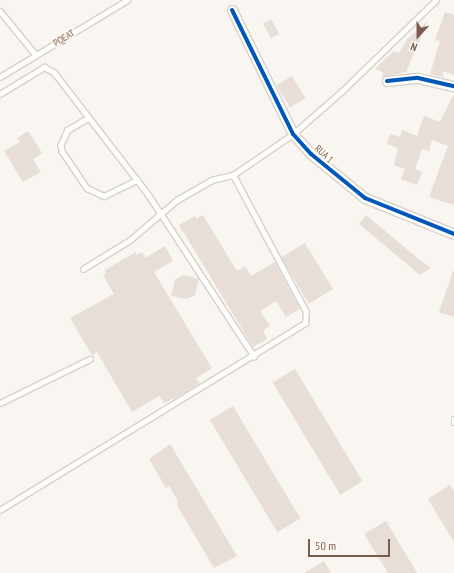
<!DOCTYPE html>
<style>
body{margin:0}
#map{position:relative;width:454px;height:573px;overflow:hidden;background:#f9f5f0;font-family:"PT Sans Narrow",sans-serif}
div>[style]{position:absolute}
[style*='--x']{left:calc(var(--x)*1px);top:calc(var(--y)*1px);width:calc(var(--w)*1px);rotate:calc(var(--a)*1deg)}
.building>*{inset:0;background:#e6ded7;transform-origin:0 0}
.roads{filter:drop-shadow(1px 0 #d7d1cb) drop-shadow(-1px 0 #d7d1cb) drop-shadow(0 1px #d7d1cb) drop-shadow(0 -1px #d7d1cb)}
.service>*{height:4.5px;margin:-2.25px;padding:0 2.25px;transform-origin:2.25px;border-radius:2.25px;background:#fefefd}
.minor>*{height:9px;margin:-4.5px;padding:0 4.5px;transform-origin:4.5px;border-radius:4.5px;background:#fefefd}
.cycleway>*{height:4px;margin:-2px;padding:0 2px;transform-origin:2px;border-radius:2px;background:#0057b8}
span{translate:-50% -50%;white-space:nowrap;text-align:center;line-height:1.15;-webkit-text-stroke:3.5px #fffaf3;paint-order:stroke}
.street-label{font-size:10px;color:#7a5c4d}
.north{position:absolute;left:398px;top:16px;width:40px;height:40px;-webkit-text-stroke:3px #fffaf3;paint-order:stroke;rotate:201deg;font-size:11px;font-weight:700;line-height:16px;text-align:center;color:#7a5c4d}
.north::after{content:'';display:block;margin:auto;width:14px;height:18px;background:#7a5c4d;clip-path:polygon(50% 0,100% 100%,50% 72%,0 100%)}
.scale{position:absolute;left:308px;top:539px;width:82px;height:18px;box-sizing:border-box;border:2px solid #7a5c4d;border-top:0;padding-left:5px;font-size:12px;line-height:14px;white-space:nowrap;color:#7a5c4d;-webkit-text-stroke:3px #fffaf3;paint-order:stroke}
</style>
<div id="map">
<div class="building">
<div style="clip-path:polygon(445px 12px,454px 15px,454px 75px,443px 71px,443px 77px,430px 74px,440px 41px,435px 40px)"></div>
<div style="left:271px;top:19px;width:17px;height:9px;rotate:62deg"></div>
<div style="clip-path:polygon(428px 21px,406px 72px,382px 77px,383px 72px,375px 69px,394px 51px,399px 53px,407px 39px)"></div>
<div style="left:292px;top:76px;width:26px;height:18px;rotate:59deg"></div>
<div style="clip-path:polygon(453px 95px,454px 95px,454px 205px,429px 197px,448px 146px,432px 140px,429px 151px,422px 149px,415px 169px,422px 172px,417px 185px,401px 179px,405px 169px,394px 165px,398px 148px,387px 144px,390px 134px,400px 137px,402px 130px,417px 136px,424px 116px,440px 122px)"></div>
<div style="clip-path:polygon(28px 131px,42px 153px,33px 159px,41px 172px,23px 182px,4px 151px,20px 142px,17px 138px)"></div>
<div style="clip-path:polygon(203px 215px,237px 271px,245px 266px,251px 276px,275px 262px,300px 309px,286px 317px,276px 301px,260px 311px,270px 326px,263px 331px,267px 339px,253px 347px,179px 225px,195px 216px,196px 219px)"></div>
<div style="clip-path:polygon(366px 215px,421px 261px,431px 268px,419px 275px,414px 270px,359px 224px)"></div>
<div style="left:305px;top:243px;width:54px;height:28px;rotate:59deg"></div>
<div style="clip-path:polygon(165px 246px,173px 261px,154px 272px,212px 368px,196px 378px,200px 383px,179px 396px,164px 403px,159px 396px,132px 412px,97px 352px,92px 355px,70px 318px,114px 294px,103px 275px,106px 273px,105px 270px,136px 252px,136px 255px,142px 252px,145px 258px)"></div>
<div style="clip-path:polygon(453px 271px,454px 272px,454px 317px,439px 312px)"></div>
<div style="clip-path:polygon(183px 275px,199px 279px,195px 295px,187px 299px,171px 296px,175px 280px)"></div>
<div style="left:295px;top:369px;width:131px;height:26px;rotate:59deg"></div>
<div style="left:233px;top:406px;width:131px;height:27px;rotate:59deg"></div>
<div style="clip-path:polygon(170px 444px,237px 556px,214px 568px,177px 505px,178px 501px,169px 486px,166px 488px,149px 459px)"></div>
<div style="clip-path:polygon(450px 485px,454px 492px,454px 542px,428px 499px)"></div>
<div style="clip-path:polygon(386px 521px,417px 573px,388px 573px,364px 534px)"></div>
<div style="clip-path:polygon(324px 561px,331px 573px,304px 573px)"></div>
</div>
<div class="roads">
<div class="service">
<div style="--x:0;--y:11;--w:57;--a:50.7"></div>
<div style="--x:0;--y:77;--w:149;--a:-31.2"></div>
<div style="--x:0;--y:94;--w:52;--a:-31.5"></div>
<div style="--x:44;--y:67;--w:11;--a:27"></div>
<div style="--x:54;--y:72;--w:154;--a:52.4"></div>
<div style="--x:148;--y:194;--w:194;--a:56.8"></div>
<div style="--x:89;--y:118;--w:24;--a:150"></div>
<div style="--x:68;--y:130;--w:17;--a:115"></div>
<div style="--x:61;--y:145;--w:6;--a:81"></div>
<div style="--x:62;--y:151;--w:45;--a:56"></div>
<div style="--x:87;--y:188;--w:19;--a:25"></div>
<div style="--x:104;--y:196;--w:37;--a:-26"></div>
<div style="--x:83;--y:269;--w:55;--a:-31.7"></div>
<div style="--x:130;--y:240;--w:62;--a:-40.4"></div>
<div style="--x:177;--y:200;--w:39;--a:-30"></div>
<div style="--x:211;--y:180;--w:23;--a:-13"></div>
<div style="--x:233;--y:175;--w:73;--a:-34.3"></div>
<div style="--x:293;--y:134;--w:64;--a:-41.2"></div>
<div style="--x:341;--y:92;--w:132;--a:-44.1"></div>
<div style="--x:0;--y:403;--w:100;--a:-26.1"></div>
<div style="--x:454;--y:419;--w:3;--a:90"></div>
<div style="--x:0;--y:510;--w:358;--a:-31.5"></div>
<div style="--x:305;--y:323;--w:11;--a:-85"></div>
<div style="--x:306;--y:312;--w:155;--a:-118.1"></div>
</div>
<div class="minor">
<div style="--x:232;--y:10;--w:138;--a:63.8"></div>
<div style="--x:293;--y:134;--w:27;--a:48"></div>
<div style="--x:311;--y:154;--w:70;--a:39.2"></div>
<div style="--x:365;--y:198;--w:96;--a:22"></div>
<div style="--x:387;--y:81;--w:31;--a:-6"></div>
<div style="--x:418;--y:78;--w:37;--a:13"></div>
</div>
</div>
<div class="cycleway">
<div style="--x:232;--y:10;--w:138;--a:63.8"></div>
<div style="--x:293;--y:134;--w:27;--a:48"></div>
<div style="--x:311;--y:154;--w:70;--a:39.2"></div>
<div style="--x:365;--y:198;--w:96;--a:22"></div>
<div style="--x:387;--y:81;--w:31;--a:-6"></div>
<div style="--x:418;--y:78;--w:37;--a:13"></div>
</div>
<div class="street-label">
<span style="left:64px;top:38px;rotate:-31deg">PQEAT</span>
<span style="left:324px;top:154px;rotate:42deg">RUA 1</span>
</div>
<div class="north">N</div>
<div class="scale">50 m</div>
</div>
